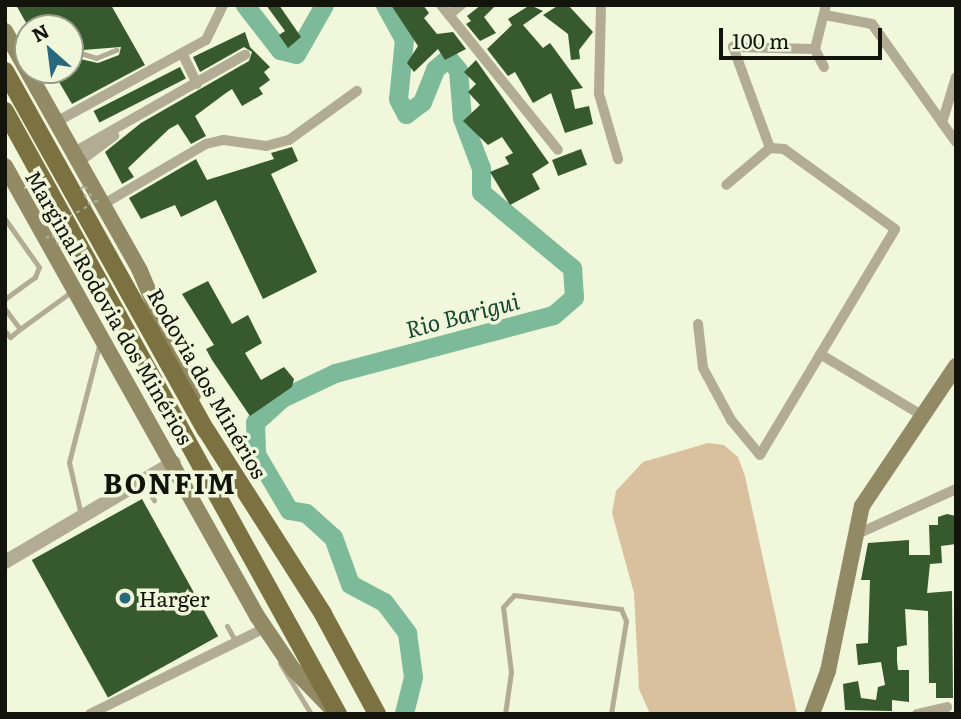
<!DOCTYPE html>
<meta charset="utf-8">
<style>
body{margin:0}
#map{position:relative;width:961px;height:719px;overflow:hidden;background:#f0f7db;font-family:Literata,serif}
div>[style]{position:absolute}
[style*='--x']{left:calc(var(--x)*1px);top:calc(var(--y)*1px);width:calc(var(--w)*1px);rotate:calc(var(--a)*1deg)}
.green>*{inset:0;background:#d9c1a0}
.river>*{height:19px;margin:-9.5px;padding:0 9.5px;transform-origin:9.5px;border-radius:9.5px;background:#7cba99}
.building>*{inset:0;background:#36592d;transform-origin:0 0}
.service>*{height:5px;margin:-2.5px;padding:0 2.5px;transform-origin:2.5px;border-radius:2.5px;background:#b1ac93}
.minor>*{height:10px;margin:-5px;padding:0 5px;transform-origin:5px;border-radius:5px;background:#b1ac93}
.tertiary>*{height:14px;margin:-7px;padding:0 7px;transform-origin:7px;border-radius:7px;background:#b1ac93}
.secondary>*{height:16px;margin:-8px;padding:0 8px;transform-origin:8px;border-radius:8px;background:#928a64}
.primary>*{height:18px;margin:-9px;padding:0 9px;transform-origin:9px;border-radius:9px;background:#7b7141}
.path-bridge>*{height:2px;margin-top:-1px;transform-origin:0;background:repeating-linear-gradient(90deg,#abb09a 0 3.5px,transparent 0 8.5px)}
.dots>*{width:19px;height:19px;translate:-50% -50%;box-sizing:border-box;border:4px solid #f0f7db;border-radius:50%}
span{translate:-50% -50%;white-space:nowrap;text-align:center;line-height:1.15;-webkit-text-stroke:7px #f0f7db;paint-order:stroke}
.street-label{font-size:21px;color:#12140b}
.poi-label{font-size:21px;color:#12140b}
.left{translate:0 -50%;text-align:left}
.water-label{font-size:23px;color:#144630;font-style:italic}
.district-label{font-size:28px;color:#12140b;font-weight:700;letter-spacing:2px}
.frame{position:absolute;inset:0;border:7px solid #12140b;pointer-events:none}
.north{position:absolute;left:14px;top:14px;width:70px;height:70px;box-sizing:border-box;background:#f0f7db;border:2px solid #979c88;border-radius:50%;rotate:332deg;font-size:19px;font-weight:700;line-height:28px;text-align:center;color:#12140b}
.north::after{content:'';display:block;margin:auto;width:24px;height:32px;background:#29677d;clip-path:polygon(50% 0,100% 100%,50% 72%,0 100%)}
.scale{position:absolute;left:719px;top:28px;width:163px;height:32px;box-sizing:border-box;border:4px solid #12140b;border-top:0;padding-left:9px;font-size:21px;line-height:24px;white-space:nowrap;color:#12140b;-webkit-text-stroke:5px #f0f7db;paint-order:stroke}
</style>
<div id="map">
<div class="green">
<div style="clip-path:polygon(708px 443px,724px 445px,738px 457px,745px 476px,797px 714px,650px 714px,639px 689px,634px 593px,612px 513px,616px 491px,643px 462px)"></div>
</div>
<div class="river">
<div style="--x:245;--y:5;--w:57;--a:52.1"></div>
<div style="--x:280;--y:50;--w:16;--a:14"></div>
<div style="--x:296;--y:54;--w:56;--a:-60.3"></div>
<div style="--x:385;--y:5;--w:39;--a:61"></div>
<div style="--x:404;--y:39;--w:60;--a:95.7"></div>
<div style="--x:398;--y:99;--w:17;--a:62"></div>
<div style="--x:406;--y:114;--w:20;--a:-37"></div>
<div style="--x:422;--y:102;--w:35;--a:-68"></div>
<div style="--x:435;--y:69;--w:17;--a:-40"></div>
<div style="--x:448;--y:58;--w:16;--a:50"></div>
<div style="--x:458;--y:70;--w:48;--a:85.2"></div>
<div style="--x:462;--y:118;--w:53;--a:69.2"></div>
<div style="--x:481;--y:168;--w:24;--a:90"></div>
<div style="--x:481;--y:192;--w:119;--a:39.9"></div>
<div style="--x:572;--y:268;--w:29;--a:86"></div>
<div style="--x:574;--y:297;--w:28;--a:139"></div>
<div style="--x:553;--y:315;--w:226;--a:165.1"></div>
<div style="--x:335;--y:373;--w:59;--a:154.7"></div>
<div style="--x:282;--y:398;--w:36;--a:138"></div>
<div style="--x:255;--y:422;--w:32;--a:88"></div>
<div style="--x:256;--y:454;--w:65;--a:59.5"></div>
<div style="--x:289;--y:510;--w:17;--a:10"></div>
<div style="--x:306;--y:513;--w:36;--a:42"></div>
<div style="--x:333;--y:537;--w:50;--a:70.1"></div>
<div style="--x:350;--y:584;--w:38;--a:28"></div>
<div style="--x:384;--y:602;--w:39;--a:53"></div>
<div style="--x:407;--y:633;--w:44;--a:82.2"></div>
<div style="--x:413;--y:677;--w:38;--a:104"></div>
</div>
<div class="building">
<div style="clip-path:polygon(16px 5px,111px 5px,145px 65px,72px 104px,52px 70px,70px 70px,70px 62px,80px 59px,98px 63px,119px 55px,121px 47px,70px 51px,70px 28px,29px 28px)"></div>
<div style="clip-path:polygon(266px 5px,279px 5px,301px 37px,288px 48px,279px 35px,285px 31px)"></div>
<div style="clip-path:polygon(391px 5px,423px 5px,429px 13px,424px 18px,437px 34px,453px 32px,466px 49px,445px 60px,438px 49px,414px 72px,407px 63px,418px 46px)"></div>
<div style="clip-path:polygon(481px 5px,496px 5px,484px 17px,496px 33px,480px 41px,466px 24px,471px 21px,467px 16px)"></div>
<div style="clip-path:polygon(530px 5px,543px 11px,523px 25px,543px 48px,550px 43px,583px 88px,571px 90px,575px 109px,589px 106px,593px 124px,565px 133px,551px 93px,533px 103px,515px 72px,508px 76px,487px 49px,512px 25px,508px 19px)"></div>
<div style="clip-path:polygon(559px 5px,568px 5px,593px 32px,579px 50px,580px 59px,571px 60px,568px 34px,543px 15px)"></div>
<div style="clip-path:polygon(245px 32px,250px 47px,270px 67px,264px 72px,270px 80px,259px 88px,263px 94px,242px 106px,232px 89px,226px 93px,195px 116px,206px 136px,191px 144px,178px 124px,169px 129px,128px 168px,134px 177px,122px 184px,105px 152px,141px 123px,249px 61px,252px 52px,244px 47px,200px 72px,193px 57px)"></div>
<div style="clip-path:polygon(476px 60px,549px 163px,532px 174px,540px 189px,510px 205px,490px 172px,509px 164px,505px 157px,513px 153px,502px 137px,488px 145px,463px 121px,480px 105px,468px 92px,476px 84px,464px 72px)"></div>
<div style="left:180px;top:67px;width:13px;height:97px;rotate:63deg"></div>
<div style="clip-path:polygon(292px 147px,298px 161px,271px 174px,317px 272px,263px 299px,216px 200px,181px 217px,175px 205px,141px 219px,129px 198px,196px 159px,207px 180px,274px 159px,271px 153px)"></div>
<div style="left:581px;top:149px;width:17px;height:31px;rotate:69deg"></div>
<div style="clip-path:polygon(208px 281px,232px 324px,248px 315px,262px 343px,245px 353px,261px 380px,284px 367px,294px 379px,292px 387px,250px 416px,212px 360px,206px 349px,214px 345px,182px 294px)"></div>
<div style="left:142px;top:499px;width:157px;height:126px;rotate:61deg"></div>
<div style="clip-path:polygon(947px 514px,956px 516px,956px 544px,941px 546px,942px 563px,930px 564px,927px 593px,952px 591px,953px 698px,936px 698px,936px 683px,929px 683px,928px 611px,905px 609px,907px 645px,897px 647px,897px 661px,898px 670px,909px 670px,909px 702px,892px 700px,892px 711px,845px 710px,843px 684px,858px 681px,861px 698px,876px 700px,878px 687px,885px 685px,881px 662px,858px 665px,856px 644px,868px 643px,870px 580px,861px 580px,868px 543px,909px 540px,909px 555px,930px 555px,929px 525px,938px 525px,938px 517px)"></div>
</div>
<div class="service">
<div style="--x:70;--y:57;--w:11;--a:-22"></div>
<div style="--x:80;--y:53;--w:17;--a:17"></div>
<div style="--x:96;--y:58;--w:22;--a:-22"></div>
<div style="--x:34;--y:76;--w:13;--a:-27"></div>
<div style="--x:5;--y:219;--w:59;--a:54.7"></div>
<div style="--x:39;--y:267;--w:11;--a:112"></div>
<div style="--x:35;--y:277;--w:37;--a:144"></div>
<div style="--x:5;--y:309;--w:25;--a:53"></div>
<div style="--x:20;--y:329;--w:63;--a:-36"></div>
<div style="--x:5;--y:331;--w:8;--a:50"></div>
<div style="--x:10;--y:337;--w:13;--a:-39"></div>
<div style="--x:144;--y:483;--w:20;--a:60"></div>
<div style="--x:81;--y:515;--w:54;--a:-102.8"></div>
<div style="--x:69;--y:462;--w:124;--a:-75.5"></div>
<div style="--x:227;--y:626;--w:18;--a:61"></div>
<div style="--x:280;--y:663;--w:60;--a:58.7"></div>
<div style="--x:505;--y:714;--w:42;--a:-81.9"></div>
<div style="--x:511;--y:672;--w:65;--a:-97"></div>
<div style="--x:503;--y:607;--w:16;--a:-47"></div>
<div style="--x:514;--y:595;--w:108;--a:7.5"></div>
<div style="--x:621;--y:609;--w:13;--a:67"></div>
<div style="--x:626;--y:621;--w:94;--a:99.2"></div>
</div>
<div class="minor">
<div style="--x:441;--y:5;--w:186;--a:51.1"></div>
<div style="--x:601;--y:5;--w:89;--a:91.3"></div>
<div style="--x:599;--y:94;--w:68;--a:73.7"></div>
<div style="--x:449;--y:15;--w:16;--a:-40"></div>
<div style="--x:825;--y:15;--w:48;--a:10.8"></div>
<div style="--x:872;--y:24;--w:145;--a:54.6"></div>
<div style="--x:183;--y:55;--w:32;--a:64"></div>
<div style="--x:824;--y:67;--w:20;--a:-117"></div>
<div style="--x:815;--y:49;--w:45;--a:-76"></div>
<div style="--x:56;--y:122;--w:171;--a:-28.7"></div>
<div style="--x:206;--y:40;--w:39;--a:-64"></div>
<div style="--x:942;--y:123;--w:48;--a:-73.1"></div>
<div style="--x:770;--y:148;--w:108;--a:-110.1"></div>
<div style="--x:733;--y:47;--w:82;--a:1.4"></div>
<div style="--x:74;--y:152;--w:197;--a:-29.6"></div>
<div style="--x:79;--y:162;--w:44;--a:-36.6"></div>
<div style="--x:102;--y:205;--w:121;--a:-30.4"></div>
<div style="--x:206;--y:144;--w:18;--a:-13"></div>
<div style="--x:224;--y:140;--w:42;--a:8.1"></div>
<div style="--x:266;--y:146;--w:24;--a:-15"></div>
<div style="--x:289;--y:140;--w:84;--a:-35.8"></div>
<div style="--x:698;--y:324;--w:44;--a:83.5"></div>
<div style="--x:703;--y:368;--w:59;--a:61.7"></div>
<div style="--x:731;--y:420;--w:45;--a:50.4"></div>
<div style="--x:760;--y:455;--w:263;--a:-59.1"></div>
<div style="--x:895;--y:229;--w:137;--a:-144.2"></div>
<div style="--x:784;--y:149;--w:14;--a:-176"></div>
<div style="--x:770;--y:148;--w:57;--a:139.9"></div>
<div style="--x:820;--y:354;--w:117;--a:31"></div>
<div style="--x:853;--y:536;--w:113;--a:-24.5"></div>
<div style="--x:90;--y:714;--w:195;--a:-26.2"></div>
<div style="--x:917;--y:714;--w:31;--a:-13"></div>
</div>
<div class="tertiary">
<div style="--x:5;--y:562;--w:196;--a:-30.6"></div>
</div>
<div class="secondary">
<div style="--x:5;--y:31;--w:275;--a:60.6"></div>
<div style="--x:140;--y:271;--w:135;--a:66.9"></div>
<div style="--x:5;--y:166;--w:516;--a:60.75"></div>
<div style="--x:257;--y:616;--w:64;--a:55.8"></div>
<div style="--x:293;--y:669;--w:54;--a:45.7"></div>
<div style="--x:812;--y:714;--w:46;--a:-69.6"></div>
<div style="--x:828;--y:671;--w:168;--a:-78.4"></div>
<div style="--x:862;--y:506;--w:169;--a:-56.1"></div>
</div>
<div class="primary">
<div style="--x:5;--y:71;--w:411;--a:60.8"></div>
<div style="--x:206;--y:430;--w:218;--a:57.5"></div>
<div style="--x:323;--y:614;--w:114;--a:61.6"></div>
<div style="--x:5;--y:111;--w:689;--a:61.09"></div>
</div>
<div class="path-bridge">
<div style="--x:46;--y:238;--w:7;--a:-27"></div>
<div style="--x:52;--y:235;--w:14;--a:56"></div>
<div style="--x:60;--y:247;--w:6;--a:-31"></div>
<div style="--x:65;--y:244;--w:22;--a:-120"></div>
<div style="--x:54;--y:225;--w:41;--a:-29.1"></div>
<div style="--x:90;--y:205;--w:19;--a:-118"></div>
<div style="--x:81;--y:188;--w:4;--a:-27"></div>
<div style="--x:85;--y:186;--w:19;--a:58"></div>
<div style="--x:95;--y:202;--w:5;--a:-22"></div>
</div>
<div class="dots">
<div style="left:125px;top:598px;background:#29677d"></div>
</div>
<div class="street-label">
<span style="left:110px;top:307px;rotate:60deg">Marginal Rodovia dos Minérios</span>
<span style="left:208px;top:383px;rotate:60deg">Rodovia dos Minérios</span>
</div>
<div class="poi-label">
<span class="left" style="left:139px;top:598px">Harger</span>
</div>
<div class="water-label">
<span style="left:462px;top:314px;rotate:-15deg">Rio Barigui</span>
</div>
<div class="district-label">
<span style="left:170px;top:482px">BONFIM</span>
</div>
<div class="frame"></div>
<div class="north">N</div>
<div class="scale">100 m</div>
</div>
